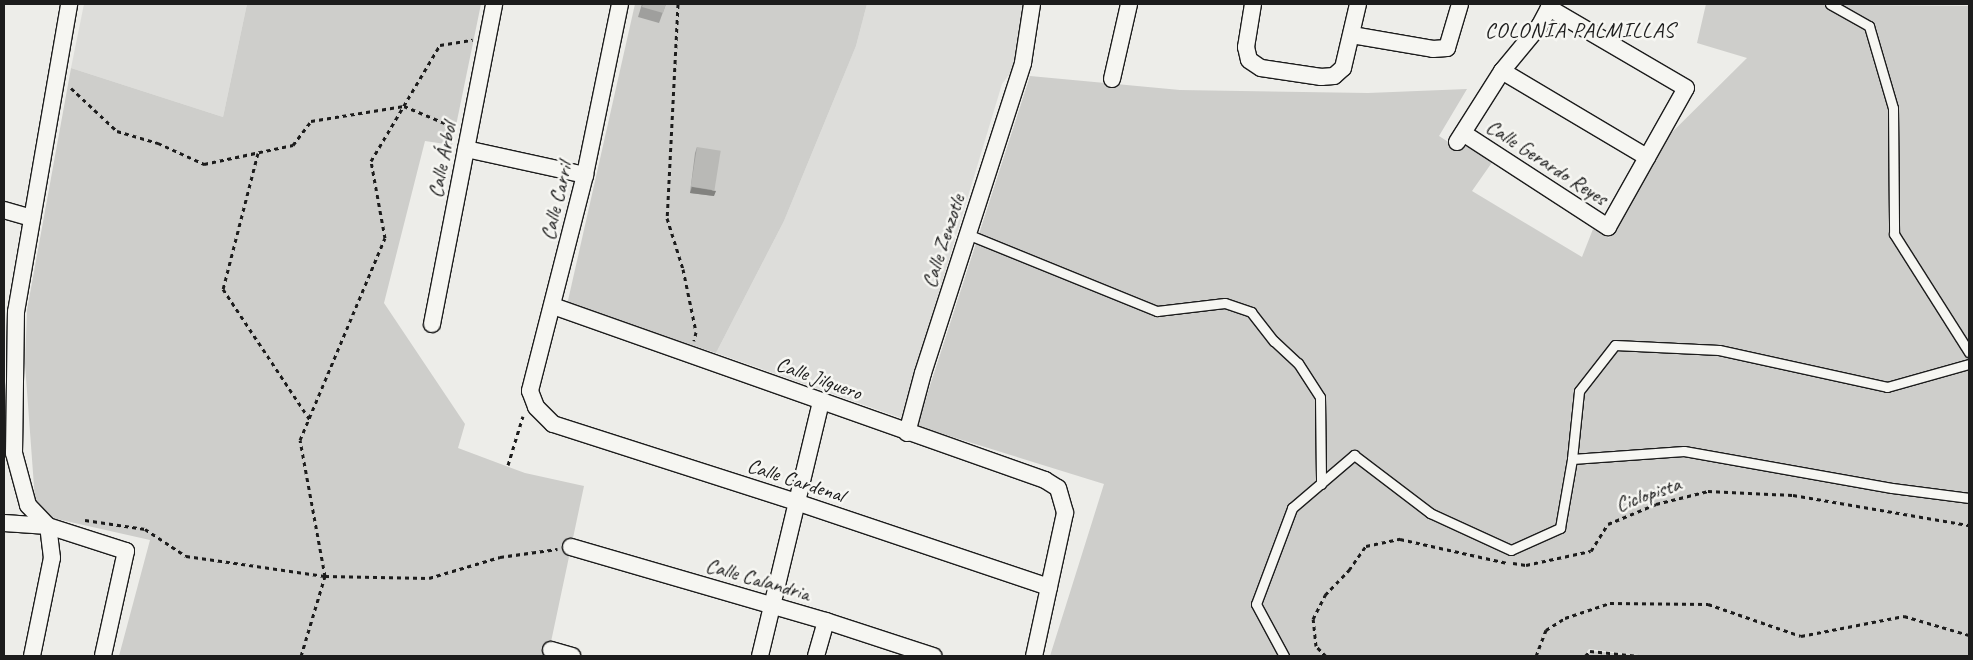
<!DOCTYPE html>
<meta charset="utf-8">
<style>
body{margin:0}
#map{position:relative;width:1973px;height:660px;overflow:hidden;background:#edede9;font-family:Caveat,sans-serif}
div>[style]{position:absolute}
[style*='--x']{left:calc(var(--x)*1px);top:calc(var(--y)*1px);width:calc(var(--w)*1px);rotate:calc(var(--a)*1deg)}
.built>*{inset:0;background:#ddddda}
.green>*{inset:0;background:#cececb}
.path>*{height:3px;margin-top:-1.5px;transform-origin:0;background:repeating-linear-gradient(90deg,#1c1c1c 0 4px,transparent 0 8px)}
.roads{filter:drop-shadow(1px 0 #1c1c1c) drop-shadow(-1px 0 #1c1c1c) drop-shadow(0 1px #1c1c1c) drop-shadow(0 -1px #1c1c1c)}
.service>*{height:9px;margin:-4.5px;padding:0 4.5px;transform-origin:4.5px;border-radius:4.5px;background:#f6f6f2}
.minor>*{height:16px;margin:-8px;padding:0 8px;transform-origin:8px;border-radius:8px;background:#f6f6f2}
.wall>*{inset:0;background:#9f9f9d}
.shaded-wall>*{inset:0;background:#82827f}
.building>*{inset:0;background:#b9b9b6;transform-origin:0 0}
span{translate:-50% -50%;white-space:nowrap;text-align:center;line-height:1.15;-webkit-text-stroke:5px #f6f6f2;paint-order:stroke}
.street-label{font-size:21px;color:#1c1c1c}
.neighbourhood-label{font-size:22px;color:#1c1c1c;letter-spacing:1px}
.frame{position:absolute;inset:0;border:5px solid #1c1c1c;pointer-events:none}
</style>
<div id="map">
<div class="built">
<div style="clip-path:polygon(84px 4px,247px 4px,223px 117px,71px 68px)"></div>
<div style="clip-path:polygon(867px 4px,1032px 4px,1020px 60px,1002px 84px,901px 418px,716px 353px,784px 221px,856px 46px)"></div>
</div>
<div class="green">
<div style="clip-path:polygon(247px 4px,481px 4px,452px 145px,425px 141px,384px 303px,465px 424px,458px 448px,525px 473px,584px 486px,548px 656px,119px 656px,150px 540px,48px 517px,35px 500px,25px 364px,27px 310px,71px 68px,223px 117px)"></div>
<div style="clip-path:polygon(635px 4px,867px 4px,856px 46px,784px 221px,716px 353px,567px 305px)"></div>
<div style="clip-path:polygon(1706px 4px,1969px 6px,1969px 495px,1724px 457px,1969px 498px,1969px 656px,1646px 656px,1589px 649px,1584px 656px,1050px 656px,1104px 484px,917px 426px,1030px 76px,1180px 90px,1368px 93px,1467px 89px,1439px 136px,1461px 150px,1464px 145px,1493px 161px,1472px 191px,1582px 257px,1593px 229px,1609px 238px,1652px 152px,1747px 58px,1697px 43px)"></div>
<div style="clip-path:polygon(1590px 651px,1637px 655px,1639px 656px,1585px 656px)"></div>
</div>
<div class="path">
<div style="--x:678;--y:4;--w:214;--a:92.9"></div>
<div style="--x:667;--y:218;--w:53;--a:72.6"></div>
<div style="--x:683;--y:269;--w:64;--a:78.3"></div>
<div style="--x:696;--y:332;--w:9;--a:103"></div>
<div style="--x:71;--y:88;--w:63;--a:43.1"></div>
<div style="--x:117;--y:131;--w:43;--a:16.3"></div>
<div style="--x:158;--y:143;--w:51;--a:24.5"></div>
<div style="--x:204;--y:164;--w:91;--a:-12.1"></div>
<div style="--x:293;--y:145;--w:30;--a:-53"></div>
<div style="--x:311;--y:121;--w:94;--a:-9.2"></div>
<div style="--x:404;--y:106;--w:47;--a:22.7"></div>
<div style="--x:447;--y:124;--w:11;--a:56"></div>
<div style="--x:258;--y:153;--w:140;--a:104.4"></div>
<div style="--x:223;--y:289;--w:157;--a:56.4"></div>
<div style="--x:508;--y:465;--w:51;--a:-73"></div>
<div style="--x:85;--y:520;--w:61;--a:8.5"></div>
<div style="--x:145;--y:529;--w:49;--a:33.4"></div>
<div style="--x:186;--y:556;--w:140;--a:8.2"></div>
<div style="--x:325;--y:576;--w:104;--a:1.1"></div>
<div style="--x:429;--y:578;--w:74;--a:-16.5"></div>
<div style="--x:500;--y:557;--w:58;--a:-8"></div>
<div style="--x:1513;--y:563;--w:13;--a:9"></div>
<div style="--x:1526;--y:565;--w:66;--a:-12.2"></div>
<div style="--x:1591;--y:551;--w:32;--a:-58"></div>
<div style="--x:1608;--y:524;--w:52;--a:-22.6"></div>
<div style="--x:1656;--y:504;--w:54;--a:-14"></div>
<div style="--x:1708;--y:491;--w:85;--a:2.7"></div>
<div style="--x:1793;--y:495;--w:179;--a:9.7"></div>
<div style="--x:301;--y:656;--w:84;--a:-73.3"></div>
<div style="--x:325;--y:576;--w:138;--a:-100.4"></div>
<div style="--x:300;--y:440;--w:219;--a:-67.2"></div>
<div style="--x:385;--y:238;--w:78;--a:-100.3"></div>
<div style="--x:371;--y:161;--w:135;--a:-59.3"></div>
<div style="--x:440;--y:45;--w:33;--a:-9"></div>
<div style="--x:1326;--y:656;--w:14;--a:-135"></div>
<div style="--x:1316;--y:646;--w:27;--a:-96"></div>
<div style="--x:1313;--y:619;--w:27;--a:-63"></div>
<div style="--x:1325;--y:595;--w:35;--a:-46"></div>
<div style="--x:1349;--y:570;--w:29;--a:-55"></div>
<div style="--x:1366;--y:546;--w:35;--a:-12"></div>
<div style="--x:1400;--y:539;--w:110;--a:12.6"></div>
<div style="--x:1536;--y:656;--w:28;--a:-69"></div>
<div style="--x:1546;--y:630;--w:22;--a:-32"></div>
<div style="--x:1565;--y:618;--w:47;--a:-18.4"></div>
<div style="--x:1610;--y:603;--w:98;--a:0.6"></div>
<div style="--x:1708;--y:604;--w:98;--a:19"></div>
<div style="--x:1801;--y:636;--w:105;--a:-11"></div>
<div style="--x:1904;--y:616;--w:68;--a:16.3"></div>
<div style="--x:1585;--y:656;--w:7;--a:-45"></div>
<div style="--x:1590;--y:651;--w:49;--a:5.8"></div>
</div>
<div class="roads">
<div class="service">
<div style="--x:1830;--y:4;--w:45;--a:29.4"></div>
<div style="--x:1869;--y:26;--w:85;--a:73.7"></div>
<div style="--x:1893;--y:108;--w:126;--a:89.5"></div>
<div style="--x:1894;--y:234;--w:140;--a:57.6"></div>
<div style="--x:967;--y:234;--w:205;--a:22.1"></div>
<div style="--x:1157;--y:311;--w:68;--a:-6.7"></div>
<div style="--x:1225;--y:303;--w:28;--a:19"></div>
<div style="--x:1251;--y:312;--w:37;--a:52"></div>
<div style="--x:1274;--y:341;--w:33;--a:43"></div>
<div style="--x:1298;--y:363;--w:40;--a:57.1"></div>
<div style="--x:1320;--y:397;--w:87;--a:89.3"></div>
<div style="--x:1572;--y:459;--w:68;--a:-84.1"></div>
<div style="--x:1579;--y:391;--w:58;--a:-52"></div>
<div style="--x:1615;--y:345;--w:104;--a:2.8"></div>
<div style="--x:1719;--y:350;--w:172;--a:12.4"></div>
<div style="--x:1887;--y:387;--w:85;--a:-15.7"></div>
<div style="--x:1284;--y:656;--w:59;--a:-118.3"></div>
<div style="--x:1256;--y:604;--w:103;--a:-69.4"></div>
<div style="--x:1292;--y:508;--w:82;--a:-40.5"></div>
<div style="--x:1354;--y:455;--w:96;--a:37.3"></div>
<div style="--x:1430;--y:513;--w:89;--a:24.6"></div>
<div style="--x:1511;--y:550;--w:54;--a:-24.2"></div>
<div style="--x:1560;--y:528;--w:70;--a:-80.1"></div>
<div style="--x:1572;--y:459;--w:112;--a:-4.1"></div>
<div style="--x:1684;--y:451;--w:211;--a:10.1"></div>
<div style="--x:1892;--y:488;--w:78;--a:7.4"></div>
</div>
<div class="minor">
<div style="--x:620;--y:4;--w:175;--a:101.6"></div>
<div style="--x:585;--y:175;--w:223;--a:104.3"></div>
<div style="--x:530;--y:391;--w:17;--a:69"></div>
<div style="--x:536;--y:407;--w:24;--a:45"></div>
<div style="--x:553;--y:424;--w:255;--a:17.8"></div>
<div style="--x:796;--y:502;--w:267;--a:18.6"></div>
<div style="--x:1253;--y:4;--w:44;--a:99.2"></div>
<div style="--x:1246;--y:47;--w:13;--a:77"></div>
<div style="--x:1249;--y:60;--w:14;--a:34"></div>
<div style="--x:1261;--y:68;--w:61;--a:8.5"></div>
<div style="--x:1321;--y:77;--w:13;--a:-4"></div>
<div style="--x:1334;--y:76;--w:12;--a:-42"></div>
<div style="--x:1343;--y:68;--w:66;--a:-76.8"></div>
<div style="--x:1352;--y:35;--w:82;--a:9.8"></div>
<div style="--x:1433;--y:49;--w:14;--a:-4"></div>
<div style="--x:1447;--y:48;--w:46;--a:-73.5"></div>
<div style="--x:1502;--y:71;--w:169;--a:30.7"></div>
<div style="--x:1112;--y:79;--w:77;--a:-77.2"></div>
<div style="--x:1463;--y:133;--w:173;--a:33"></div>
<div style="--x:1608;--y:227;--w:159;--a:-60.7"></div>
<div style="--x:1686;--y:88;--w:159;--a:-149.7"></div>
<div style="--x:1457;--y:142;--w:84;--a:-57.6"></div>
<div style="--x:1502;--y:71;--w:60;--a:-50.4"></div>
<div style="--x:1540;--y:25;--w:24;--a:-62"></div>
<div style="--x:466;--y:149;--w:122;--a:12.3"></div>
<div style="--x:4;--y:210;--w:29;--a:16"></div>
<div style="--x:553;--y:306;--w:522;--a:19.48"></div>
<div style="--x:1045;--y:480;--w:15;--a:32"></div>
<div style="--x:1058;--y:488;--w:26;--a:74"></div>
<div style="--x:1065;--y:513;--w:146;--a:102.2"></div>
<div style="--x:432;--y:324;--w:326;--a:-79"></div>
<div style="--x:907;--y:433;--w:62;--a:-75.1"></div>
<div style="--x:923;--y:373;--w:326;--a:-72.1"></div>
<div style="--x:1023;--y:63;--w:60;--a:-81.3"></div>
<div style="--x:4;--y:523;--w:44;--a:3.9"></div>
<div style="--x:48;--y:526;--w:82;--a:17.8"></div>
<div style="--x:126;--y:551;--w:107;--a:102.4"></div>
<div style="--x:571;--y:547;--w:266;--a:16.2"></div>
<div style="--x:826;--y:621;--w:113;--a:18.1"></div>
<div style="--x:551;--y:650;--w:22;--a:16"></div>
<div style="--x:32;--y:656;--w:100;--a:-78.5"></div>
<div style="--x:52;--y:558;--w:32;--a:-97"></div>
<div style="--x:48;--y:526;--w:29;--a:-134"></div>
<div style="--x:28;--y:505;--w:54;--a:-105.1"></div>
<div style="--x:14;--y:453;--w:141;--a:-89.2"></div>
<div style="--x:16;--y:312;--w:313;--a:-80.2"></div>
<div style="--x:760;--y:656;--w:262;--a:-76.5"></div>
<div style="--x:816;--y:656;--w:36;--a:-74"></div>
</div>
</div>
<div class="wall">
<div style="clip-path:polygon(642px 4px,666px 4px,659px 23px,638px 17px)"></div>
<div style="clip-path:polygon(697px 147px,714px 196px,690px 193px,695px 153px)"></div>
</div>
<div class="shaded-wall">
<div style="clip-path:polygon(692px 187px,716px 191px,714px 196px,690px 193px)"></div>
</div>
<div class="building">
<div style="clip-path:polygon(643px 4px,666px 4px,663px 13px,642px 7px)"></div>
<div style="left:697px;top:147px;width:24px;height:40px;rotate:9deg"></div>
</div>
<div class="street-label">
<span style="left:442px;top:160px;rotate:-79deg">Calle Árbol</span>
<span style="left:1547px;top:162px;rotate:33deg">Calle Gerardo Reyes</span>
<span style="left:556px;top:201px;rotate:-77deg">Calle Carril</span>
<span style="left:943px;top:241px;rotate:-72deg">Calle Zenzotle</span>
<span style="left:819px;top:378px;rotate:20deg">Calle Jilguero</span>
<span style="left:796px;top:480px;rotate:18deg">Calle Cardenal</span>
<span style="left:1648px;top:494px;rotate:-19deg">Ciclopista</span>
<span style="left:758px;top:579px;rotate:16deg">Calle Calandria</span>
</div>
<div class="neighbourhood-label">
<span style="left:1580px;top:31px">COLONIA PALMILLAS</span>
</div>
<div class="frame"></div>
</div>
